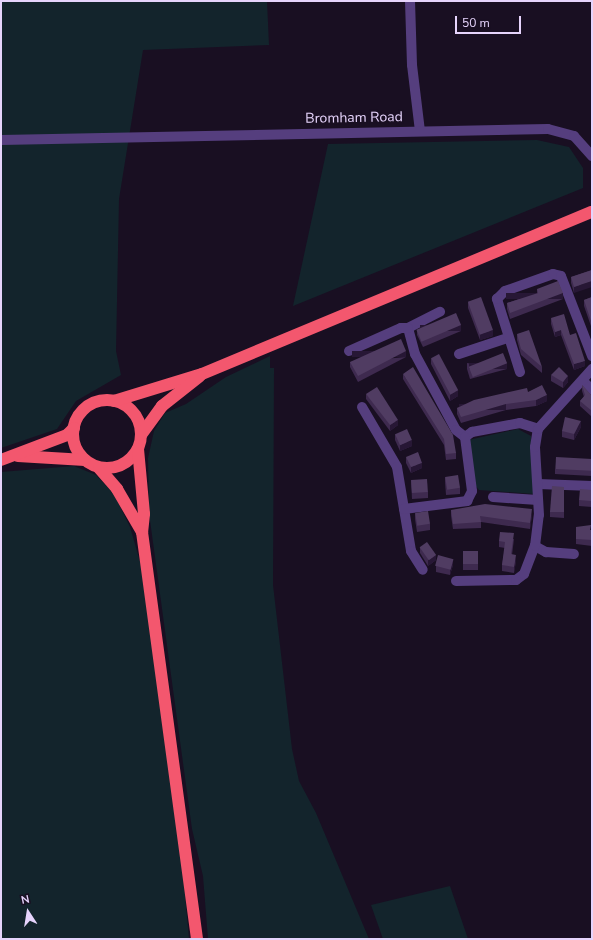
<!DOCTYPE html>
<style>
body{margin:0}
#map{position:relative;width:593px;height:940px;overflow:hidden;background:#190f22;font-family:"Nunito Sans",sans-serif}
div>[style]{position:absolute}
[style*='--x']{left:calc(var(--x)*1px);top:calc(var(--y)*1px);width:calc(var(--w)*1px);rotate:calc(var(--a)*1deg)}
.green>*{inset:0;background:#13242c}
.minor>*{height:10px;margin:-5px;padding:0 5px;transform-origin:5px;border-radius:5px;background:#553e7e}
.highway>*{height:12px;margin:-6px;padding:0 6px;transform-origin:6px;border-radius:6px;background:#f3576e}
.highway>.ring{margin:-6px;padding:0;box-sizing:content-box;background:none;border:12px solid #f3576e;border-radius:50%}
.wall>*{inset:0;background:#3e2a4f;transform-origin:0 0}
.shaded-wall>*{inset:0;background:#271735;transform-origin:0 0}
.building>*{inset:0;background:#503c62;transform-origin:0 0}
span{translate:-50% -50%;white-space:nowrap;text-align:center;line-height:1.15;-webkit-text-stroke:4px #190f22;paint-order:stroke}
.street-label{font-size:14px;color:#e6d4fc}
.frame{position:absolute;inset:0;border:2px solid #e6d4fc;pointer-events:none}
.north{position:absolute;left:8px;top:892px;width:40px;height:40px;-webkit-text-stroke:3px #190f22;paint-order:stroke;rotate:348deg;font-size:11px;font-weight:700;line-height:16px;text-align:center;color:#e6d4fc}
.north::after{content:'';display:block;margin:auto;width:14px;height:18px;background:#e6d4fc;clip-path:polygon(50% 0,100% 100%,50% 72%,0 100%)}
.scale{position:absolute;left:455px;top:16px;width:66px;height:18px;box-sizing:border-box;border:2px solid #e6d4fc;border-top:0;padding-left:5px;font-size:12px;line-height:14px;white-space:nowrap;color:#e6d4fc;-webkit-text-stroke:3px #190f22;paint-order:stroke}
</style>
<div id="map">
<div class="green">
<div style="clip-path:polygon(1px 1px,267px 1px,269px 45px,143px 50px,119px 199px,116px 351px,121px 375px,76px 401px,57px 429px,1px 448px)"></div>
<div style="clip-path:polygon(537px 140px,569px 147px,583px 168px,583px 188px,293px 306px,328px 144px)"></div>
<div style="clip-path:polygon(270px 356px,270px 368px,274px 368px,273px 585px,292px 749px,299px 781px,316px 813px,369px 939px,208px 939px,203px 876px,192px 829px,149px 513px,148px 458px,154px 431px,165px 413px,186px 404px,226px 377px)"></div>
<div style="clip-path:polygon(518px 429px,531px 436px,534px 494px,479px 490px,474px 484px,468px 440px)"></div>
<div style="clip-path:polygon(74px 466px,96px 475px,114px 494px,130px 527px,143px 572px,180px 839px,189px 939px,1px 939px,1px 472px)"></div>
<div style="clip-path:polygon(450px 886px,468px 939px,383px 939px,371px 905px)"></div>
</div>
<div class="minor">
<div style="--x:410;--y:1;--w:64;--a:88.2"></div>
<div style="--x:412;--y:65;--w:66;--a:83.1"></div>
<div style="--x:1;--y:140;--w:547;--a:-1.15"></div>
<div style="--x:548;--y:129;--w:27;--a:15"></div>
<div style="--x:574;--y:136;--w:27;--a:48"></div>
<div style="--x:408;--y:328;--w:27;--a:75"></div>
<div style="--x:415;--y:354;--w:86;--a:61.7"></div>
<div style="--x:456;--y:430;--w:11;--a:38"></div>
<div style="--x:465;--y:437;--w:9;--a:-36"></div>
<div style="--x:472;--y:432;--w:49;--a:-10.6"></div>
<div style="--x:520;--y:423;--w:19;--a:18"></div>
<div style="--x:408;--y:328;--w:36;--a:-27"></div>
<div style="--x:349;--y:351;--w:57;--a:-23.9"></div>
<div style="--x:401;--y:328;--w:7;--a:0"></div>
<div style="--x:459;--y:354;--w:51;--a:-18.4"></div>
<div style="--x:520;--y:372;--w:77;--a:-107.5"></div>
<div style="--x:497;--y:299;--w:11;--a:-45"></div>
<div style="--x:505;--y:291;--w:51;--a:-19.5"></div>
<div style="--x:553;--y:274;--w:8;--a:14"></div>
<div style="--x:561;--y:276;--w:86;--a:68.8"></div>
<div style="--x:583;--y:381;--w:13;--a:45"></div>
<div style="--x:362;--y:407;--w:69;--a:59.7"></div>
<div style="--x:397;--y:467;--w:85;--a:80.5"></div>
<div style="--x:411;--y:551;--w:22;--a:58"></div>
<div style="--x:538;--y:484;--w:54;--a:2.1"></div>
<div style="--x:493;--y:497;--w:45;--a:3.8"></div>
<div style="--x:404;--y:509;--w:64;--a:-7.2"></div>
<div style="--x:467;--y:501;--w:11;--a:-63"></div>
<div style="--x:472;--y:491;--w:54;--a:-97.4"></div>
<div style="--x:535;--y:546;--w:13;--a:29"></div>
<div style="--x:546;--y:552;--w:28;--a:4"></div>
<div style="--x:456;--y:581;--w:60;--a:-1"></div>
<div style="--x:516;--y:580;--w:10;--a:-37"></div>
<div style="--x:524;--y:574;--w:30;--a:-69"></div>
<div style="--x:535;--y:546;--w:31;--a:-83"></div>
<div style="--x:539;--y:515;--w:68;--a:-93.4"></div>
<div style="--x:535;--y:447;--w:18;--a:-81"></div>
<div style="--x:538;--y:429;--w:81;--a:-48"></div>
</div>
<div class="highway">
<div class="ring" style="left:73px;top:400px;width:56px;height:56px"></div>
<div style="--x:114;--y:401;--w:92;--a:-17.1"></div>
<div style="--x:202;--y:374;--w:422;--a:-22.6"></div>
<div style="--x:141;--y:435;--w:36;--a:-54"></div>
<div style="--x:162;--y:406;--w:48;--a:-38.3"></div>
<div style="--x:138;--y:449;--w:65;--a:84.7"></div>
<div style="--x:144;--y:514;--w:18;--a:96"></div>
<div style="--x:142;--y:532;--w:411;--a:82.3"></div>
<div style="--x:18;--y:456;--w:67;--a:3.4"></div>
<div style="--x:1;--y:460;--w:71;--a:-20.7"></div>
<div style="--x:67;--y:435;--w:10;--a:-45"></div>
<div style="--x:99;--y:468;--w:28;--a:49"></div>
<div style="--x:117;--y:489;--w:50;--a:59.8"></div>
</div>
<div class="wall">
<div style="clip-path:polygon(592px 270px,574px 293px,571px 283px,571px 277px)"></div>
<div style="clip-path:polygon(537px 289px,563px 299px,510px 319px,507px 309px,507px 303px,537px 293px)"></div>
<div style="clip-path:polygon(592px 297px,592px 329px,584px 306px,584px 300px)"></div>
<div style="clip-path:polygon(468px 302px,493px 336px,480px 340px,468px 308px)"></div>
<div style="clip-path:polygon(551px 318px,570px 335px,585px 366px,574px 370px,561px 335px,555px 337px,551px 324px)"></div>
<div style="clip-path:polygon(417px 330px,461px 331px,423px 347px,417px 335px)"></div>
<div style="clip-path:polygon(517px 334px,542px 367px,542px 373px,521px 355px,517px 340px)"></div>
<div style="clip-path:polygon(406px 357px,358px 382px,350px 367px,350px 362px)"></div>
<div style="clip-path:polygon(431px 358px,458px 396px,450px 401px,431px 364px)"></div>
<div style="clip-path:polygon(467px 363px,507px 369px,470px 379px,467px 369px)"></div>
<div style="clip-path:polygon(403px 374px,456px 453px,456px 459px,446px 460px,444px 445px,403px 379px)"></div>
<div style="clip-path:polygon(551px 375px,568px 382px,563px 388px,551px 381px)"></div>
<div style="clip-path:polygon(582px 385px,592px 396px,592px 417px,580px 406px,580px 401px,584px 397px,582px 391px)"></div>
<div style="clip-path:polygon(528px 392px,547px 401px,536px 406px,506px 410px,461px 423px,457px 414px,457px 408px)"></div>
<div style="clip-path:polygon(366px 394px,398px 425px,390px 431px,366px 399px)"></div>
<div style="clip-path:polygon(581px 427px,574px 440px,562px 437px,562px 431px)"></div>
<div style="clip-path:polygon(395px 434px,412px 446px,400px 451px,395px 440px)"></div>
<div style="clip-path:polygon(406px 457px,422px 468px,411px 473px,406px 463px)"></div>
<div style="clip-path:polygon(592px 459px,592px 476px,555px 474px,555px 469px)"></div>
<div style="clip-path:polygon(445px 477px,460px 488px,460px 494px,446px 495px,445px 482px)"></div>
<div style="clip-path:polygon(411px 480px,428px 492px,428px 498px,412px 499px)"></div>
<div style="clip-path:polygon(564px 487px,564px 518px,550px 517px,550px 512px)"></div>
<div style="clip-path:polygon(592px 490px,592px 507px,579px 506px,579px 500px)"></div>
<div style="clip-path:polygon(451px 510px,532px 515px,530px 529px,481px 522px,481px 528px,453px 529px,451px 516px)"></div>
<div style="clip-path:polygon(415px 513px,430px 524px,430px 530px,417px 532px,415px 519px)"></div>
<div style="clip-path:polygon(591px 530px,592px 530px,592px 546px,576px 544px,576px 539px)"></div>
<div style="clip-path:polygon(514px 539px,512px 555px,516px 561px,514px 573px,502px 571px,502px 565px,505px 548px,499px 547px,499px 541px)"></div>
<div style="clip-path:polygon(420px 547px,436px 560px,428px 566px,420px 553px)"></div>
<div style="left:463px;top:551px;width:15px;height:19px"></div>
<div style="clip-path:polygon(453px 565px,450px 575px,436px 572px,436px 566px)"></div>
</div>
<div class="shaded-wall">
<div style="clip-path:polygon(592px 281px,592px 287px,574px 293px,574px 287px)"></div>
<div style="left:563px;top:293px;width:6px;height:57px;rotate:90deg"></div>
<div style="left:461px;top:325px;width:6px;height:41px;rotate:90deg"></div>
<div style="clip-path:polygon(493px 330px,493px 336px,480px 340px,480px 334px)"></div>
<div style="clip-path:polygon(561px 330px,561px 335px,555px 337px,555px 332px)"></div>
<div style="left:406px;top:351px;width:6px;height:54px;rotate:90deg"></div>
<div style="clip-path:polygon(585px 361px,585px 366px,574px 370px,574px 364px)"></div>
<div style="left:507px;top:363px;width:6px;height:38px;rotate:90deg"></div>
<div style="clip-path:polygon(568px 376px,568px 382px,563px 388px,563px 382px)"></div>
<div style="clip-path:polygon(458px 390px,458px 396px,450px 401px,450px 395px)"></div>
<div style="clip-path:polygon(547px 395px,547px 401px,536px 406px,536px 400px)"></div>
<div style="left:506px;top:404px;width:6px;height:47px;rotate:90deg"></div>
<div style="clip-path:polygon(398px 420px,398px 425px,390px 431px,390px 425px)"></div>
<div style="clip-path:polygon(581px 421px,581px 427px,574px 440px,574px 434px)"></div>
<div style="clip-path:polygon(412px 440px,412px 446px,400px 451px,400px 445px)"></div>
<div style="clip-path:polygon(422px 463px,422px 468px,411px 473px,411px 467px)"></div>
<div style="clip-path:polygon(532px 509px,532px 515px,530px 529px,530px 523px)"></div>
<div style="clip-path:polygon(436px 555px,436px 560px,428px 566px,428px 560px)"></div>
<div style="clip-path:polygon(516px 555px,516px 561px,514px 573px,514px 567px)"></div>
<div style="clip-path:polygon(453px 559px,453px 565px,450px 575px,450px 570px)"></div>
</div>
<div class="building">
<div style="clip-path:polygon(592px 270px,592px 281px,574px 287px,571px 277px)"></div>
<div style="clip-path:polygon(558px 281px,563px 293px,510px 313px,507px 303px,538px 293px,537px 289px)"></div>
<div style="left:481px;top:297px;width:35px;height:14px;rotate:70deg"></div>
<div style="clip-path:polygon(592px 297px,592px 324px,584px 300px)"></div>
<div style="left:456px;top:313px;width:13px;height:43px;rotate:67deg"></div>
<div style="clip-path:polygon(564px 314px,570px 335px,576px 333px,585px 361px,574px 364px,561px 330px,555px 332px,551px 318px)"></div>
<div style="clip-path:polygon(529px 330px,542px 367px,521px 349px,517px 334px)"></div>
<div style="clip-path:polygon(401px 339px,406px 351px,358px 376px,350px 362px)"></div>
<div style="left:503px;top:353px;width:11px;height:37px;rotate:68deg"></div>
<div style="left:439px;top:354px;width:41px;height:9px;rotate:62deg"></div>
<div style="clip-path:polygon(413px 367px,453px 435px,456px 453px,446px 454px,444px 439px,403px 374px)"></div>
<div style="clip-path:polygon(559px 367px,568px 376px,563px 382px,551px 375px)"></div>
<div style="clip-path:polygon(542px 385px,547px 395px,536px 400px,506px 404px,461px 417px,457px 408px,474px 400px,527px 388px,528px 392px)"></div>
<div style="clip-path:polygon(582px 385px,592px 396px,592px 411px,580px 401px,585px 395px)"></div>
<div style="clip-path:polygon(377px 387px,398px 420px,390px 425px,366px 394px)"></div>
<div style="clip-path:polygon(565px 417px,581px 421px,574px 434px,562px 431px)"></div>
<div style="left:407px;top:429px;width:12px;height:13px;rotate:66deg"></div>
<div style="clip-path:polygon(418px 452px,422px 463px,411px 467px,406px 457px)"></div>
<div style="left:556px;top:457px;width:36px;height:12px;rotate:3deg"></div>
<div style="left:458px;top:475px;width:13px;height:13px;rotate:81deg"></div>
<div style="left:427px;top:479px;width:13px;height:16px;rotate:86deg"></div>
<div style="clip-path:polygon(552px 486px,564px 487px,564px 512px,550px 512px)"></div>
<div style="left:580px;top:489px;width:12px;height:11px;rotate:5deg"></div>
<div style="clip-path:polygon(485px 504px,532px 509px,530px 523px,480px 516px,481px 522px,453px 524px,451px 510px)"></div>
<div style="left:428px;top:511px;width:13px;height:13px;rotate:81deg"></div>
<div style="clip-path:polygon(591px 525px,590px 530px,592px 530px,592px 540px,576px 539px,576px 527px)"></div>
<div style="clip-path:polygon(500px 532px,514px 533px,511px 554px,516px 555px,514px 567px,502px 565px,505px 542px,499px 541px)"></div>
<div style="left:427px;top:542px;width:16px;height:9px;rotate:55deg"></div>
<div style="left:463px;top:551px;width:15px;height:13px"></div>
<div style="left:438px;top:555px;width:16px;height:11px;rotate:15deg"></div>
</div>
<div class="street-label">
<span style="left:354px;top:118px;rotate:-1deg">Bromham Road</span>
</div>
<div class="frame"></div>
<div class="north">N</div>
<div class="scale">50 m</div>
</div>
